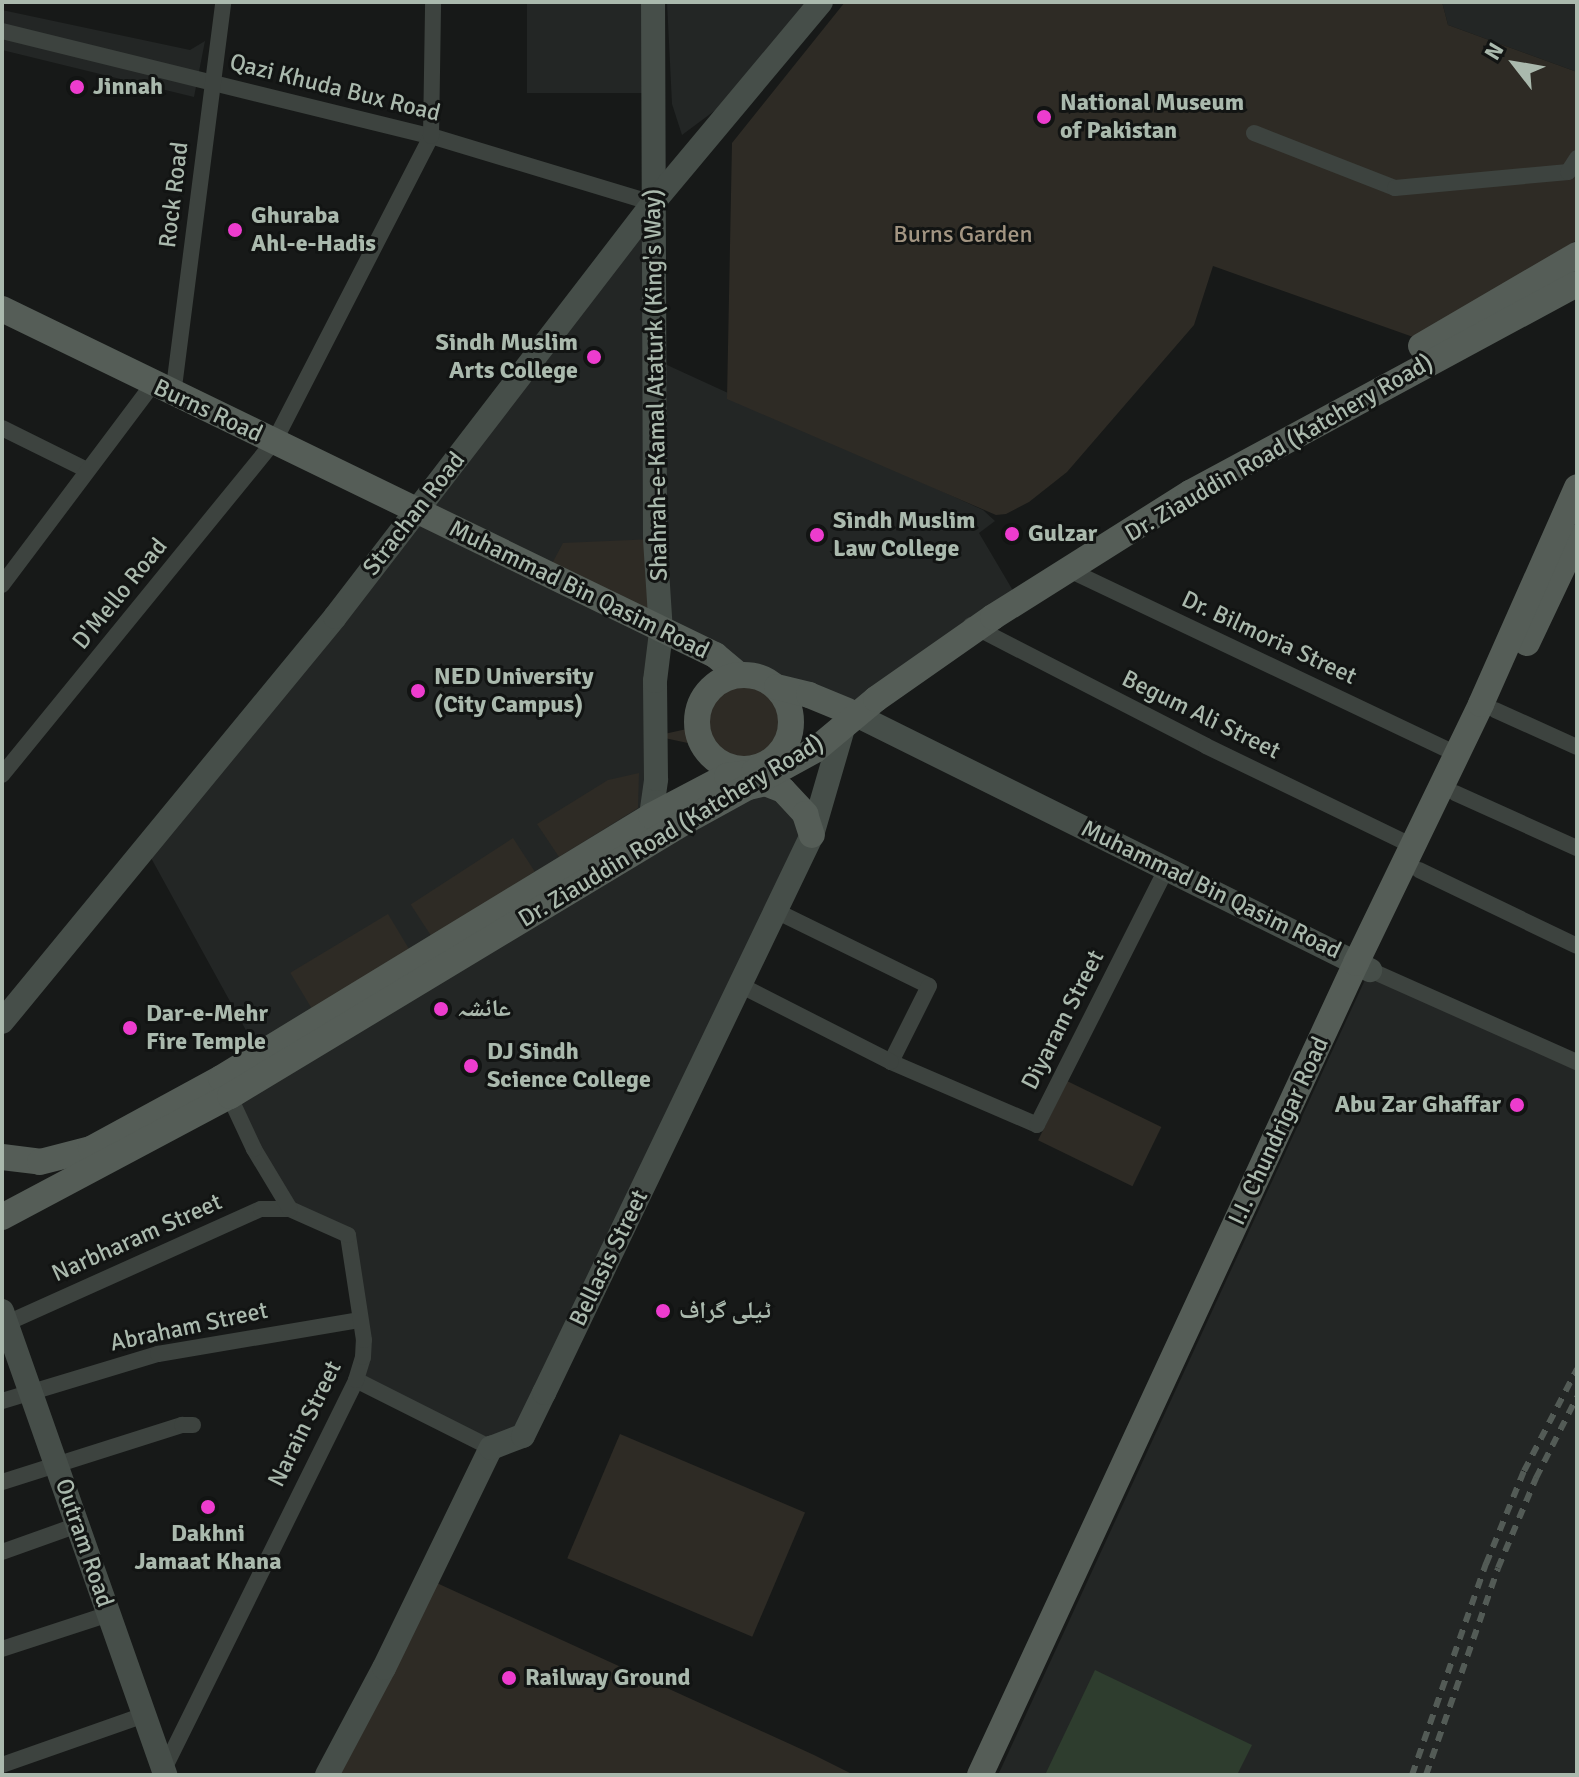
<!DOCTYPE html>
<meta charset="utf-8">
<style>
body{margin:0}
#map{position:relative;width:1579px;height:1777px;overflow:hidden;background:#171918;font-family:Signika,"Noto Naskh Arabic",sans-serif}
div>[style]{position:absolute}
[style*='--x']{left:calc(var(--x)*1px);top:calc(var(--y)*1px);width:calc(var(--w)*1px);rotate:calc(var(--a)*1deg)}
.built>*{inset:0;background:#232625;transform-origin:0 0}
.green>*{inset:0;background:#2e2b25;transform-origin:0 0}
.water>*{inset:0;background:#2e3d2e}
.street>*{height:16px;margin:-8px;padding:0 8px;transform-origin:8px;border-radius:8px;background:#3d433f}
.secondary>*{height:24px;margin:-12px;padding:0 12px;transform-origin:12px;border-radius:12px;background:#464e49}
.primary>*{height:26px;margin:-13px;padding:0 13px;transform-origin:13px;border-radius:13px;background:#555d57}
.primary>.ring{margin:-13px;padding:0;box-sizing:content-box;background:none;border:26px solid #555d57;border-radius:50%}
.rail>*{height:6px;margin-top:-3px;transform-origin:0;background:repeating-linear-gradient(90deg,#535b56 0 10px,transparent 0 18px)}
.dots>*{width:22px;height:22px;translate:-50% -50%;box-sizing:border-box;border:4px solid #121413;border-radius:50%}
span{translate:-50% -50%;white-space:nowrap;text-align:center;line-height:1.15;-webkit-text-stroke:6px #121413;paint-order:stroke}
.poi-label{font-size:24px;color:#aab9ad;font-weight:700}
.left{translate:0 -50%;text-align:left}
.right{translate:-100% -50%;text-align:right}
.street-label{font-size:24px;color:#aab9ad}
.park-label{font-size:24px;color:#a39582}
.frame{position:absolute;inset:0;border:4px solid #aab9ad;pointer-events:none}
.north{position:absolute;left:1475px;top:24px;width:80px;height:80px;-webkit-text-stroke:6px #121413;paint-order:stroke;rotate:301deg;font-size:22px;font-weight:700;line-height:32px;text-align:center;color:#aab9ad}
.north::after{content:'';display:block;margin:auto;width:28px;height:36px;background:#aab9ad;clip-path:polygon(50% 0,100% 100%,50% 72%,0 100%)}
</style>
<div id="map">
<div class="built">
<div style="left:527px;top:2px;width:116px;height:91px"></div>
<div style="clip-path:polygon(667px 2px,810px 2px,729px 100px,682px 135px,672px 104px)"></div>
<div style="clip-path:polygon(1442px 2px,1577px 2px,1577px 72px,1448px 25px)"></div>
<div style="clip-path:polygon(2px 10px,190px 50px,205px 41px,194px 97px,2px 50px)"></div>
<div style="clip-path:polygon(652px 203px,654px 359px,983px 510px,995px 521px,979px 533px,1015px 594px,848px 711px,657px 629px,651px 815px,765px 783px,810px 824px,523px 1436px,486px 1445px,356px 1380px,363px 1357px,348px 1235px,290px 1209px,230px 1096px,259px 1054px,145px 847px)"></div>
<div style="clip-path:polygon(1370px 969px,1577px 1062px,1577px 1775px,998px 1775px)"></div>
</div>
<div class="green">
<div style="clip-path:polygon(845px 2px,1442px 2px,1448px 25px,1577px 72px,1577px 240px,1416px 338px,1213px 266px,1194px 325px,1067px 472px,1029px 502px,1006px 514px,996px 515px,727px 399px,732px 143px)"></div>
<div style="clip-path:polygon(655px 539px,656px 629px,547px 573px,563px 543px)"></div>
<div style="clip-path:polygon(738px 674px,769px 681px,789px 708px,791px 724px,787px 740px,767px 763px,723px 765px,702px 746px,655px 736px,696px 727px,703px 696px,713px 685px)"></div>
<div style="clip-path:polygon(639px 773px,638px 808px,559px 857px,537px 824px,608px 780px)"></div>
<div style="left:513px;top:838px;width:40px;height:122px;rotate:57deg"></div>
<div style="left:388px;top:914px;width:42px;height:114px;rotate:59deg"></div>
<div style="left:1067px;top:1081px;width:105px;height:66px;rotate:26deg"></div>
<div style="left:620px;top:1434px;width:201px;height:135px;rotate:23deg"></div>
<div style="clip-path:polygon(428px 1579px,814px 1755px,854px 1775px,327px 1775px)"></div>
</div>
<div class="water">
<div style="clip-path:polygon(1095px 1670px,1252px 1745px,1237px 1775px,1045px 1775px)"></div>
</div>
<div class="street">
<div style="--x:2;--y:31;--w:442;--a:13.8"></div>
<div style="--x:431;--y:136;--w:232;--a:16.8"></div>
<div style="--x:1254;--y:133;--w:151;--a:21.3"></div>
<div style="--x:1395;--y:188;--w:174;--a:-5.3"></div>
<div style="--x:1568;--y:172;--w:17;--a:-57"></div>
<div style="--x:173;--y:395;--w:396;--a:-82.7"></div>
<div style="--x:2;--y:428;--w:95;--a:26.3"></div>
<div style="--x:1065;--y:568;--w:434;--a:25.4"></div>
<div style="--x:2;--y:585;--w:250;--a:-53.1"></div>
<div style="--x:971;--y:625;--w:264;--a:27.2"></div>
<div style="--x:1206;--y:746;--w:230;--a:25.8"></div>
<div style="--x:1495;--y:710;--w:90;--a:24.3"></div>
<div style="--x:2;--y:775;--w:430;--a:-50.8"></div>
<div style="--x:274;--y:442;--w:344;--a:-62.8"></div>
<div style="--x:431;--y:136;--w:134;--a:-89.1"></div>
<div style="--x:1455;--y:793;--w:134;--a:24.3"></div>
<div style="--x:1419;--y:870;--w:175;--a:25.7"></div>
<div style="--x:776;--y:911;--w:170;--a:26.1"></div>
<div style="--x:929;--y:986;--w:85;--a:116.6"></div>
<div style="--x:891;--y:1062;--w:159;--a:23.3"></div>
<div style="--x:1037;--y:1125;--w:288;--a:-63.2"></div>
<div style="--x:1370;--y:970;--w:227;--a:24"></div>
<div style="--x:740;--y:985;--w:169;--a:27"></div>
<div style="--x:7;--y:1323;--w:278;--a:-24.2"></div>
<div style="--x:261;--y:1209;--w:29;--a:0"></div>
<div style="--x:356;--y:1380;--w:151;--a:26.7"></div>
<div style="--x:2;--y:1401;--w:163;--a:-16.8"></div>
<div style="--x:158;--y:1354;--w:205;--a:-9.6"></div>
<div style="--x:2;--y:1482;--w:189;--a:-17.6"></div>
<div style="--x:182;--y:1425;--w:11;--a:0"></div>
<div style="--x:2;--y:1552;--w:81;--a:-19.6"></div>
<div style="--x:2;--y:1649;--w:113;--a:-18.1"></div>
<div style="--x:2;--y:1765;--w:151;--a:-19.4"></div>
<div style="--x:164;--y:1769;--w:434;--a:-63.7"></div>
<div style="--x:356;--y:1380;--w:24;--a:-73"></div>
<div style="--x:363;--y:1357;--w:17;--a:-87"></div>
<div style="--x:364;--y:1340;--w:106;--a:-98.7"></div>
<div style="--x:348;--y:1235;--w:64;--a:-155.9"></div>
<div style="--x:290;--y:1209;--w:70;--a:-121"></div>
<div style="--x:254;--y:1149;--w:64;--a:-115"></div>
</div>
<div class="secondary">
<div style="--x:651;--y:816;--w:37;--a:-82"></div>
<div style="--x:656;--y:779;--w:98;--a:-90.6"></div>
<div style="--x:655;--y:681;--w:49;--a:-83"></div>
<div style="--x:661;--y:632;--w:93;--a:-93.7"></div>
<div style="--x:655;--y:539;--w:537;--a:-90.21"></div>
<div style="--x:2;--y:1022;--w:524;--a:-50.57"></div>
<div style="--x:335;--y:617;--w:522;--a:-52.47"></div>
<div style="--x:653;--y:203;--w:262;--a:-50.1"></div>
<div style="--x:2;--y:1311;--w:492;--a:70.6"></div>
<div style="--x:327;--y:1775;--w:121;--a:-62"></div>
<div style="--x:384;--y:1668;--w:245;--a:-64.1"></div>
<div style="--x:491;--y:1448;--w:34;--a:-21"></div>
<div style="--x:523;--y:1436;--w:48;--a:-64"></div>
<div style="--x:544;--y:1393;--w:619;--a:-64.35"></div>
<div style="--x:812;--y:835;--w:129;--a:-73.8"></div>
<div style="--x:848;--y:711;--w:583;--a:26.39"></div>
</div>
<div class="primary">
<div style="--x:2;--y:309;--w:793;--a:25.89"></div>
<div style="--x:715;--y:655;--w:30;--a:40"></div>
<div style="--x:1421;--y:346;--w:181;--a:-30.3"></div>
<div style="--x:1527;--y:643;--w:117;--a:-64.7"></div>
<div class="ring" style="left:697px;top:675px;width:68px;height:68px"></div>
<div style="--x:777;--y:687;--w:33;--a:14"></div>
<div style="--x:809;--y:695;--w:42;--a:22.3"></div>
<div style="--x:749;--y:787;--w:16;--a:-14"></div>
<div style="--x:765;--y:783;--w:19;--a:21"></div>
<div style="--x:783;--y:790;--w:33;--a:47"></div>
<div style="--x:805;--y:814;--w:22;--a:72"></div>
<div style="--x:2;--y:1157;--w:38;--a:7"></div>
<div style="--x:40;--y:1162;--w:53;--a:-14.3"></div>
<div style="--x:91;--y:1149;--w:148;--a:-28.6"></div>
<div style="--x:221;--y:1078;--w:504;--a:-31.35"></div>
<div style="--x:651;--y:816;--w:86;--a:-27.8"></div>
<div style="--x:727;--y:776;--w:27;--a:-8"></div>
<div style="--x:754;--y:772;--w:13;--a:-32"></div>
<div style="--x:2;--y:1217;--w:258;--a:-28"></div>
<div style="--x:230;--y:1096;--w:533;--a:-31.09"></div>
<div style="--x:686;--y:821;--w:147;--a:-28.8"></div>
<div style="--x:815;--y:750;--w:80;--a:-39.9"></div>
<div style="--x:876;--y:699;--w:143;--a:-35"></div>
<div style="--x:993;--y:617;--w:233;--a:-32.2"></div>
<div style="--x:1190;--y:493;--w:440;--a:-28.4"></div>
<div style="--x:980;--y:1775;--w:895;--a:-65.15"></div>
<div style="--x:1356;--y:963;--w:288;--a:-64.2"></div>
<div style="--x:1481;--y:704;--w:237;--a:-66.1"></div>
</div>
<div class="rail">
<div style="--x:1412;--y:1775;--w:224;--a:-70.7"></div>
<div style="--x:1486;--y:1564;--w:100;--a:-67.8"></div>
<div style="--x:1524;--y:1471;--w:115;--a:-62.5"></div>
<div style="--x:1426;--y:1775;--w:219;--a:-70.8"></div>
<div style="--x:1498;--y:1568;--w:98;--a:-67.1"></div>
<div style="--x:1536;--y:1478;--w:91;--a:-63.2"></div>
</div>
<div class="dots">
<div style="left:77px;top:87px;background:#ed3cce"></div>
<div style="left:1044px;top:117px;background:#ed3cce"></div>
<div style="left:235px;top:230px;background:#ed3cce"></div>
<div style="left:594px;top:357px;background:#ed3cce"></div>
<div style="left:1012px;top:534px;background:#ed3cce"></div>
<div style="left:817px;top:535px;background:#ed3cce"></div>
<div style="left:418px;top:691px;background:#ed3cce"></div>
<div style="left:441px;top:1009px;background:#ed3cce"></div>
<div style="left:130px;top:1028px;background:#ed3cce"></div>
<div style="left:471px;top:1066px;background:#ed3cce"></div>
<div style="left:1517px;top:1105px;background:#ed3cce"></div>
<div style="left:663px;top:1311px;background:#ed3cce"></div>
<div style="left:208px;top:1507px;background:#ed3cce"></div>
<div style="left:509px;top:1678px;background:#ed3cce"></div>
</div>
<div class="poi-label">
<span class="left" style="left:93px;top:87px">Jinnah</span>
<span class="left" style="left:1060px;top:117px">National Museum<br>of Pakistan</span>
<span class="left" style="left:251px;top:230px">Ghuraba<br>Ahl-e-Hadis</span>
<span class="right" style="left:578px;top:357px">Sindh Muslim<br>Arts College</span>
<span class="left" style="left:833px;top:535px">Sindh Muslim<br>Law College</span>
<span class="left" style="left:1028px;top:534px">Gulzar</span>
<span class="left" style="left:434px;top:691px">NED University<br>(City Campus)</span>
<span class="left" style="left:457px;top:1009px">عائشہ</span>
<span class="left" style="left:146px;top:1028px">Dar-e-Mehr<br>Fire Temple</span>
<span class="left" style="left:487px;top:1066px">DJ Sindh<br>Science College</span>
<span class="right" style="left:1501px;top:1105px">Abu Zar Ghaffar</span>
<span class="left" style="left:679px;top:1311px">ٹیلی گراف</span>
<span style="left:208px;top:1548px">Dakhni<br>Jamaat Khana</span>
<span class="left" style="left:525px;top:1678px">Railway Ground</span>
</div>
<div class="street-label">
<span style="left:335px;top:88px;rotate:14deg">Qazi Khuda Bux Road</span>
<span style="left:174px;top:195px;rotate:-83deg">Rock Road</span>
<span style="left:656px;top:385px;rotate:-91deg">Shahrah-e-Kamal Ataturk (King's Way)</span>
<span style="left:208px;top:411px;rotate:25deg">Burns Road</span>
<span style="left:1279px;top:448px;rotate:-30deg">Dr. Ziauddin Road (Katchery Road)</span>
<span style="left:414px;top:514px;rotate:-52deg">Strachan Road</span>
<span style="left:579px;top:590px;rotate:26deg">Muhammad Bin Qasim Road</span>
<span style="left:120px;top:594px;rotate:-51deg">D'Mello Road</span>
<span style="left:1269px;top:638px;rotate:25deg">Dr. Bilmoria Street</span>
<span style="left:1201px;top:715px;rotate:26deg">Begum Ali Street</span>
<span style="left:671px;top:831px;rotate:-31deg">Dr. Ziauddin Road (Katchery Road)</span>
<span style="left:1211px;top:890px;rotate:26deg">Muhammad Bin Qasim Road</span>
<span style="left:1063px;top:1020px;rotate:-63deg">Diyaram Street</span>
<span style="left:1279px;top:1131px;rotate:-65deg">I.I. Chundrigar Road</span>
<span style="left:137px;top:1238px;rotate:-24deg">Narbharam Street</span>
<span style="left:609px;top:1258px;rotate:-64deg">Bellasis Street</span>
<span style="left:189px;top:1327px;rotate:-12deg">Abraham Street</span>
<span style="left:305px;top:1424px;rotate:-64deg">Narain Street</span>
<span style="left:84px;top:1543px;rotate:71deg">Outram Road</span>
</div>
<div class="park-label">
<span style="left:963px;top:235px">Burns Garden</span>
</div>
<div class="frame"></div>
<div class="north">N</div>
</div>
